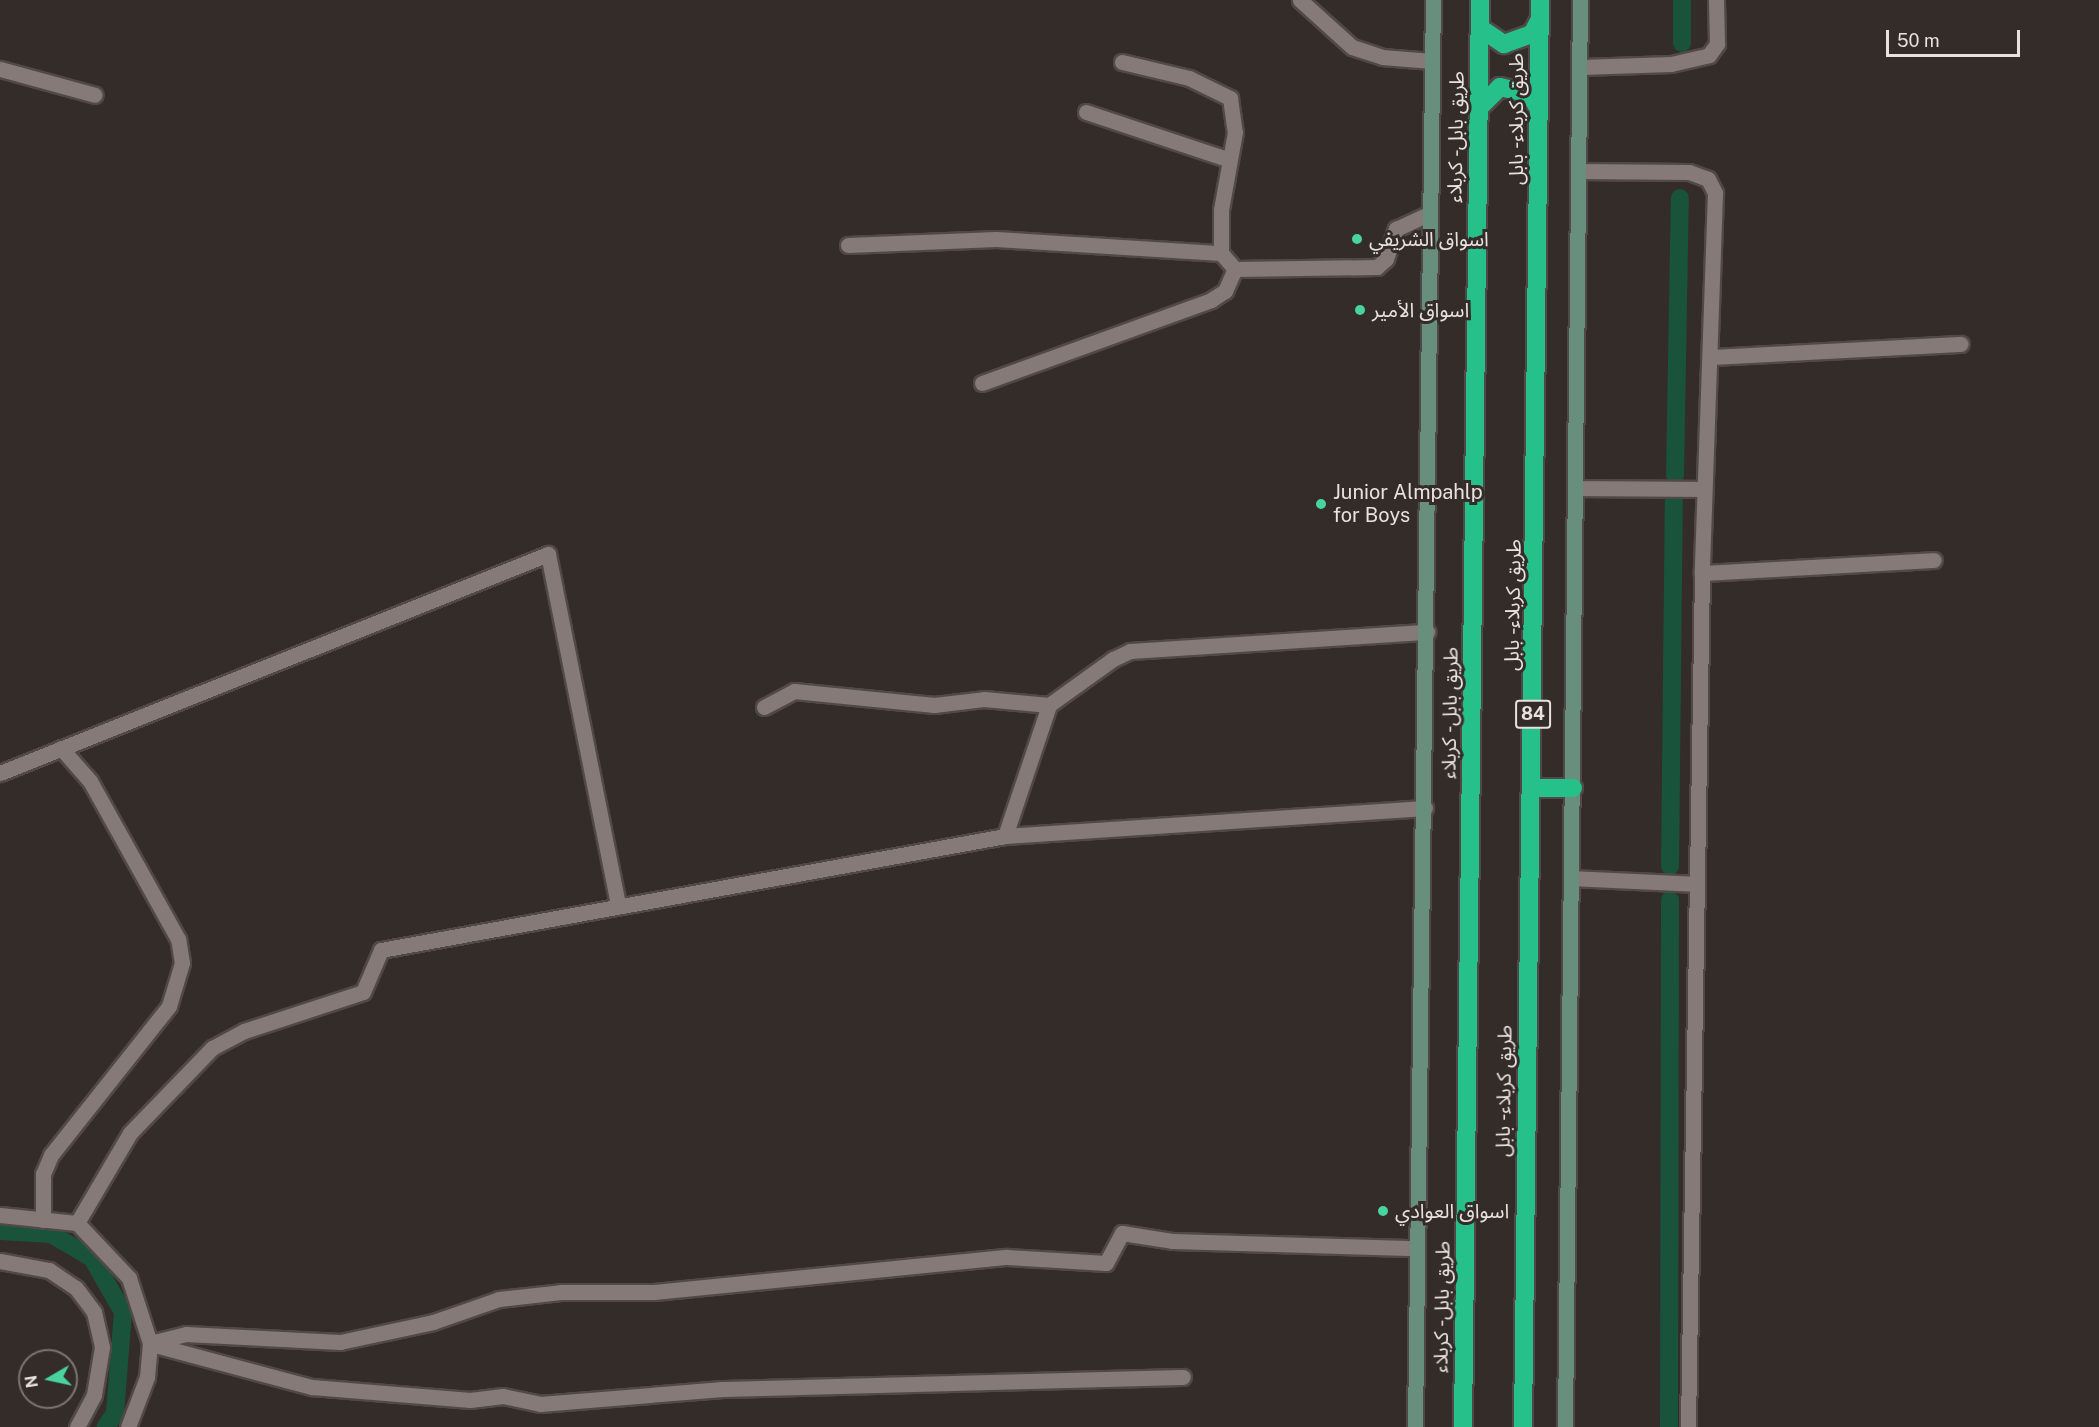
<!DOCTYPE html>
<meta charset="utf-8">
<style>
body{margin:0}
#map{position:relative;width:2099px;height:1427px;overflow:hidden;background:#342c29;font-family:"Public Sans","Noto Sans Arabic",sans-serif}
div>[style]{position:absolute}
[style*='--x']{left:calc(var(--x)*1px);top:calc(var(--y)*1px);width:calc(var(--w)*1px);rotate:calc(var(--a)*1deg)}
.canal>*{height:18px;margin:-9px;padding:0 9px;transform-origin:9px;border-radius:9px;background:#19533c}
.roads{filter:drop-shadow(2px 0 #514947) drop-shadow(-2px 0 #514947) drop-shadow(0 2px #514947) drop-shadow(0 -2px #514947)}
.street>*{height:15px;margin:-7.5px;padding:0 7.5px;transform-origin:7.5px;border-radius:7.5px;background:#857a77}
.secondary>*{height:15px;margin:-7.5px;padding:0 7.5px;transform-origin:7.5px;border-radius:7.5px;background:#688f7d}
.highway>*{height:18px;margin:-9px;padding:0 9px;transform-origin:9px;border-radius:9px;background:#26c18a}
.dots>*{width:16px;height:16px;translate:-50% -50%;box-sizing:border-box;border:3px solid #342c29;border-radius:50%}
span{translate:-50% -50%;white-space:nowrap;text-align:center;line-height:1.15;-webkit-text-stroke:6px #342c29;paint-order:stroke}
.shield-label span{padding:2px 4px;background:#342c29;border:2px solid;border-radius:4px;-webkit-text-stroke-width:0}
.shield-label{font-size:18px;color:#e7e1df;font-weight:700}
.street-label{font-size:20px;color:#e7e1df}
.poi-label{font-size:20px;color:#e7e1df}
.left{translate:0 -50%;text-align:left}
.north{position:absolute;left:18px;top:1349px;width:60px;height:60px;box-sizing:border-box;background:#342c29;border:2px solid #7c7472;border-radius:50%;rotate:261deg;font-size:16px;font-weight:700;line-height:24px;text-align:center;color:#e7e1df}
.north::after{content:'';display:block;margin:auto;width:21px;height:27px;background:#49d49d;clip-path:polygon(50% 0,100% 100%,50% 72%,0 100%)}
.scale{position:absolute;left:1886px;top:30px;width:134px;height:27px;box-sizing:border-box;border:3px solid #e7e1df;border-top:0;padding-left:8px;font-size:18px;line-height:21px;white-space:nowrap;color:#e7e1df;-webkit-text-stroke:4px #342c29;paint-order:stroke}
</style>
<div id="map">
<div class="canal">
<div style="--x:1682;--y:43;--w:43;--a:-90"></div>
<div style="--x:1675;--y:475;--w:277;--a:-89"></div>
<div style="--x:1670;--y:866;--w:366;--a:-89.4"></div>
<div style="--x:0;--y:1231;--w:51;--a:3.4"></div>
<div style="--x:51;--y:1234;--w:48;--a:30.3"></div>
<div style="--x:92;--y:1258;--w:62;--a:60.1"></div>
<div style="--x:123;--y:1312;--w:101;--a:94.5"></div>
<div style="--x:115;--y:1413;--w:17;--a:123"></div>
<div style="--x:1669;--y:1427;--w:527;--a:-89.89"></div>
</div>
<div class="roads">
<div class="street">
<div style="--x:1300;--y:0;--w:70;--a:42.1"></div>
<div style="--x:1352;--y:47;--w:32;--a:18"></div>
<div style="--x:1382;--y:57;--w:50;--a:4.6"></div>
<div style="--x:1122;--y:62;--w:69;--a:13.4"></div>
<div style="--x:1189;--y:78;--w:46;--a:26"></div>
<div style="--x:1230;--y:98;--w:34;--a:82"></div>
<div style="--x:1235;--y:132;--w:79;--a:100.2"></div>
<div style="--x:1221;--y:210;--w:43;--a:90"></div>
<div style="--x:1580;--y:67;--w:91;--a:-1.9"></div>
<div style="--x:1671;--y:64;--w:39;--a:-13"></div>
<div style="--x:1709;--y:55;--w:14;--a:-54"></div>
<div style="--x:1717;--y:44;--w:44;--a:-91.3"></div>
<div style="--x:0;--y:69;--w:98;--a:15.3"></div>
<div style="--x:1086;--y:112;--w:149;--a:18.4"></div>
<div style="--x:1579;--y:171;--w:110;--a:0.5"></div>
<div style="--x:1689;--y:172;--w:20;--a:20"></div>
<div style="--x:1708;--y:179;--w:16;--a:63"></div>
<div style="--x:1715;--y:193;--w:380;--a:92"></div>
<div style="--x:1702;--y:573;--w:854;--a:90.94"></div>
<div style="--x:848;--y:245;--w:148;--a:-2.3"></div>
<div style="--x:996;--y:239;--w:225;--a:3.6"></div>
<div style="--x:1221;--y:253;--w:21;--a:49"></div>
<div style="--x:1235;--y:269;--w:142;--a:-0.8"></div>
<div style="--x:1377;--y:267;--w:12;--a:-42"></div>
<div style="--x:1386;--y:259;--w:32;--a:-72"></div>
<div style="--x:1396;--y:229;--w:35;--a:-25"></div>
<div style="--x:1710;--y:357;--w:251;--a:-3"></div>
<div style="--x:982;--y:383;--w:244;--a:-19.9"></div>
<div style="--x:1211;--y:300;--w:17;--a:-33"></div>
<div style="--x:1225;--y:291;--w:24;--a:-66"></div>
<div style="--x:1575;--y:488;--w:129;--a:0.4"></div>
<div style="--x:1702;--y:573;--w:232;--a:-3.2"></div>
<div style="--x:764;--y:707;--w:34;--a:-28"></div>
<div style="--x:794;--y:691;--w:141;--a:5.7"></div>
<div style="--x:934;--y:705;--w:50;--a:-6.8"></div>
<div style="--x:984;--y:699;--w:65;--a:5.3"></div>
<div style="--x:0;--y:773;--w:590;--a:-21.78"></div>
<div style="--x:548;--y:554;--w:356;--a:78.7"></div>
<div style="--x:1005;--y:836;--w:138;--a:-71.4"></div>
<div style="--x:1049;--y:705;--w:79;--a:-35.7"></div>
<div style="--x:1113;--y:659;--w:19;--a:-25"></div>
<div style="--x:1130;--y:651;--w:298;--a:-3.7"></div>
<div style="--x:1572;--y:878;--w:125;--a:2.7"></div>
<div style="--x:0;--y:1215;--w:77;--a:5.9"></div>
<div style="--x:77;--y:1223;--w:76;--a:46.6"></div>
<div style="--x:129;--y:1278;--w:68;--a:72.1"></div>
<div style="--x:150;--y:1343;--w:34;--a:95"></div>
<div style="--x:147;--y:1377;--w:53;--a:110.8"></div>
<div style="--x:43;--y:1220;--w:46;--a:-90"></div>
<div style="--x:43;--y:1174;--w:21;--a:-67"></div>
<div style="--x:51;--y:1155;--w:190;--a:-51.6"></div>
<div style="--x:169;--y:1006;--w:45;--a:-73.2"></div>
<div style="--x:182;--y:963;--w:24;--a:-99"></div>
<div style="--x:178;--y:939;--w:181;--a:-119.1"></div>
<div style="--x:90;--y:781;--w:44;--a:-131.3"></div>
<div style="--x:77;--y:1223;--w:104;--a:-59.5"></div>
<div style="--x:130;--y:1133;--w:118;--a:-46"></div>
<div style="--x:212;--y:1048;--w:36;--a:-28"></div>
<div style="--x:244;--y:1031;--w:125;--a:-18.1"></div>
<div style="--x:363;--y:992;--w:46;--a:-66.8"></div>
<div style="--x:381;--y:950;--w:634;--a:-10.35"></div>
<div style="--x:1005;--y:836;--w:421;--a:-3.8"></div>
<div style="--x:0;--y:1261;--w:50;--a:10.4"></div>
<div style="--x:49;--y:1270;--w:32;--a:34"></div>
<div style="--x:76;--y:1288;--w:30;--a:53"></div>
<div style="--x:94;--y:1312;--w:36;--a:77"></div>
<div style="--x:102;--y:1347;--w:49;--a:99.5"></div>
<div style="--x:94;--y:1395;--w:36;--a:118"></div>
<div style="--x:150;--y:1343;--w:37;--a:-14"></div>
<div style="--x:186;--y:1334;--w:154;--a:3"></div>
<div style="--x:340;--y:1342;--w:95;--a:-12.1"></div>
<div style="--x:433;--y:1322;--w:70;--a:-19.2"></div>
<div style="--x:499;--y:1299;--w:62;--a:-6.4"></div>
<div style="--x:561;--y:1292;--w:93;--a:0"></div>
<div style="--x:654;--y:1292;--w:355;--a:-5.7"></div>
<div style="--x:1007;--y:1257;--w:99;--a:3.5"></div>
<div style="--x:1106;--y:1263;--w:34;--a:-62"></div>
<div style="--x:1122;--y:1233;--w:52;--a:8.9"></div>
<div style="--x:1173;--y:1241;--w:243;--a:1.7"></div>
<div style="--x:151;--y:1344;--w:167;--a:15"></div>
<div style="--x:312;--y:1387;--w:159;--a:4.7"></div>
<div style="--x:470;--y:1400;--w:33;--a:-7"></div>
<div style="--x:503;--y:1396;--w:38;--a:12"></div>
<div style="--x:540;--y:1404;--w:183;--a:-4.7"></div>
<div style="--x:722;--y:1389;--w:461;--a:-1.5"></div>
</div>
<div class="secondary">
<div style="--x:1415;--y:1427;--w:1427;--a:-89.28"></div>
<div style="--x:1565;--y:1427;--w:1427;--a:-89.4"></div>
</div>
<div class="highway">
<div style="--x:1480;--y:28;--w:29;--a:34"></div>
<div style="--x:1504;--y:44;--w:30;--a:-20"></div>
<div style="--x:1532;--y:34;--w:15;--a:-62"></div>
<div style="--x:1478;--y:109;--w:31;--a:-45"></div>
<div style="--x:1500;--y:87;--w:31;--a:13"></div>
<div style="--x:1530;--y:94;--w:16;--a:60"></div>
<div style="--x:1532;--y:788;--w:41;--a:0"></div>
<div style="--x:1463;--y:1427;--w:1427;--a:-89.32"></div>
<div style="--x:1523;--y:1427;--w:1427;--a:-89.32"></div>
</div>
</div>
<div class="dots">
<div style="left:1357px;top:239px;background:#49d49d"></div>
<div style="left:1360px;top:310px;background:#49d49d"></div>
<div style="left:1321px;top:504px;background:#49d49d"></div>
<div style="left:1383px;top:1211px;background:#49d49d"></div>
</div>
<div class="shield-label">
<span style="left:1533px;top:714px">84</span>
</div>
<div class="street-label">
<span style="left:1516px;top:119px;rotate:-90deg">طريق كربلاء - بابل</span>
<span style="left:1456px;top:137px;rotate:-89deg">طريق بابل - كربلاء</span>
<span style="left:1513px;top:605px;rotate:-89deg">طريق كربلاء - بابل</span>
<span style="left:1450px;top:713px;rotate:-89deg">طريق بابل - كربلاء</span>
<span style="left:1504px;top:1091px;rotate:-89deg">طريق كربلاء - بابل</span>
<span style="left:1442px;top:1307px;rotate:-89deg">طريق بابل - كربلاء</span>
</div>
<div class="poi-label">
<span class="left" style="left:1369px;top:239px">اسواق الشريفي</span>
<span class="left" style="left:1372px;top:310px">اسواق الأمير</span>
<span class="left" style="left:1333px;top:504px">Junior Almpahlp<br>for Boys</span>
<span class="left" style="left:1395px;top:1211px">اسواق العوادي</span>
</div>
<div class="north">N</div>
<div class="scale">50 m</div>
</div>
